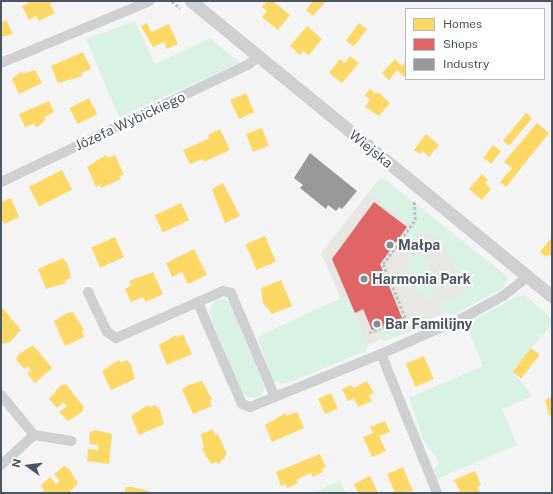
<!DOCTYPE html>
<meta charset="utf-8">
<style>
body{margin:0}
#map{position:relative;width:553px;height:494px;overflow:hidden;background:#f4f4f4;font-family:"Public Sans",sans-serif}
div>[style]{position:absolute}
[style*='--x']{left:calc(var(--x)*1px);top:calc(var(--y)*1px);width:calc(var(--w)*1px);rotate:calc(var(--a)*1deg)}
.commercial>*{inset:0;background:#e8e7e3}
.green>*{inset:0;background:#d9f2e3}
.homes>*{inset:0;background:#ffd966;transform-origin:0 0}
.shops>*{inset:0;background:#e06666}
.industry>*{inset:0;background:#999}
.path>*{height:2.5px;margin-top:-1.25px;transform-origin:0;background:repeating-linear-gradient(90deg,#bcc7c4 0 3px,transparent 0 5px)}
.minor>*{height:10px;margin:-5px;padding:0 5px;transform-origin:5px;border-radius:5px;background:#ced0d2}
.tertiary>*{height:13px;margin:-6.5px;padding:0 6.5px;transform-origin:6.5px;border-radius:6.5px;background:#ced0d2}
.dots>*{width:11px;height:11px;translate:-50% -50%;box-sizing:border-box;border:2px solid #fff;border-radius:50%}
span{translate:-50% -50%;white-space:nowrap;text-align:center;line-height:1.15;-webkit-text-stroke:4px #fff;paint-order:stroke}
.street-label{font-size:14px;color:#4a5661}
.poi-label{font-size:14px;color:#4a5661;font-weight:700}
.left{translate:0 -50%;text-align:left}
.frame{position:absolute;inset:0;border:2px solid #4a5661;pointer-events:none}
.legend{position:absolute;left:405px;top:8px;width:140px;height:72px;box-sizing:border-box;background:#fff;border:1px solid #b7bbc0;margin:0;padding:5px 7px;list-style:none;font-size:12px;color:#4a5661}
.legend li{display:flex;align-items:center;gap:8px;height:20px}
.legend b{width:20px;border:1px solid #b7bbc0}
.north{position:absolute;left:8px;top:446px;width:40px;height:40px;-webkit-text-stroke:3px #fff;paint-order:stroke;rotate:284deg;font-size:11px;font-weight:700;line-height:16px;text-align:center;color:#4a5661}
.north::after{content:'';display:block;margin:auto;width:14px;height:18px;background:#4a5661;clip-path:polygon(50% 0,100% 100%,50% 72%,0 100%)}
</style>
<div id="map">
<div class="commercial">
<div style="clip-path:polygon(379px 179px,507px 281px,501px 290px,362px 347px,321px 253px)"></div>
</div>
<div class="green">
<div style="clip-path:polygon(135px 21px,155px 64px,210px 38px,240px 63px,119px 117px,86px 39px)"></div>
<div style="clip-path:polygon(382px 177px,508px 277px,504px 287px,457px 313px,448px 314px,443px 311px,439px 303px,467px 294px,464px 291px,443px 244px,436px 237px,417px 233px,416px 242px,407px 234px,417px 220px,414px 218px,409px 224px,368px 194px)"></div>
<div style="clip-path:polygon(417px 253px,427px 259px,438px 285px,436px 294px,429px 298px,423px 299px,419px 292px,417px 293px,406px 267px,407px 262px,411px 261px,409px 258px)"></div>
<div style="clip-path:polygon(347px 295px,368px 345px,366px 351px,290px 382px,282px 384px,273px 380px,257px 337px)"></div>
<div style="clip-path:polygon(525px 295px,552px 319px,552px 324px,512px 371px,533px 396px,502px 409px,517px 445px,437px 479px,434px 470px,439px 462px,423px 439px,409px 398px,483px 366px,466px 324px,516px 297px)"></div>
<div style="clip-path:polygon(225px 299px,230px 304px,263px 383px,264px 390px,260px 397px,248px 397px,241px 392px,209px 312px,215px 300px)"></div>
<div style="clip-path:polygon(427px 311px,429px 316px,422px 327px,385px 341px,378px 339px,375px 333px,422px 313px,424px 320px,427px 318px,424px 312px)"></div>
<div style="clip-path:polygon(340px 480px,346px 493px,314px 493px)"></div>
</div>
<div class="homes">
<div style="clip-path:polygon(32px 1px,54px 1px,50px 5px,55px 13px,39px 21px,36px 16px,29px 20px,22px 6px)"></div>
<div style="clip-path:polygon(267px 1px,274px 2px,290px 15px,278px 30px,262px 17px,267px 11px,262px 7px)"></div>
<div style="clip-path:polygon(313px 1px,326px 1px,313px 16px,306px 10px)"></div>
<div style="clip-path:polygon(6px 20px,13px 34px,1px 37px,1px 41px,1px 23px)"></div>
<div style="clip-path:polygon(147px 23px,151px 32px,169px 24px,178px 44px,167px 49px,164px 42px,153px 47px,141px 26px)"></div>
<div style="left:359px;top:23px;width:10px;height:22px;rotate:37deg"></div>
<div style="clip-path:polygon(307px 26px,322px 39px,309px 55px,303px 51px,300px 55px,290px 46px)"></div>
<div style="clip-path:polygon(83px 52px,91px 69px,81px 73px,83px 76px,58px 83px,51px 66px)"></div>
<div style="clip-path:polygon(350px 56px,359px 63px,342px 83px,329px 73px,340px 59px,345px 63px)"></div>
<div style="clip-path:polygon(395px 59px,402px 66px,406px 61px,406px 78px,397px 70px,389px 80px,382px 73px)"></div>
<div style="clip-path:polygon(35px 70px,42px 83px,19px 94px,12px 79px,22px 71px,23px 74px)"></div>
<div style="clip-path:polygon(370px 89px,376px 94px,378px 92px,390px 103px,379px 116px,365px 107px,370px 100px,365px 95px)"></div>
<div style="left:246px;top:93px;width:21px;height:17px;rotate:67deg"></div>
<div style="left:89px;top:98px;width:18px;height:22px;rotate:63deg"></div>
<div style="clip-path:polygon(49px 101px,54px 112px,44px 117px,45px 120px,40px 125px,37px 127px,33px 124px,25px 127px,19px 114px)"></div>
<div style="left:526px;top:113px;width:8px;height:36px;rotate:40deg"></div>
<div style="clip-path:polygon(537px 123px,549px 133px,506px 187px,500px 182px,512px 168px,504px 162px)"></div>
<div style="left:262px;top:128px;width:19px;height:17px;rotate:69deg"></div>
<div style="clip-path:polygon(220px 129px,230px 150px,204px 162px,203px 159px,190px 164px,183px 150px,210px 138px,208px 135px)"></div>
<div style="clip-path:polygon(426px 134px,439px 145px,429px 157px,423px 151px,420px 154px,414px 150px)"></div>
<div style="left:493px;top:145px;width:10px;height:16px;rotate:37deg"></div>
<div style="clip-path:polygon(106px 155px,107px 158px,115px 155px,124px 175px,119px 176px,121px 179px,101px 188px,100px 185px,96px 187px,87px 167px)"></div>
<div style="left:62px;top:170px;width:22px;height:37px;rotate:63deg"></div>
<div style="clip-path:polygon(482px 174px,488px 180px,485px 183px,491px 189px,482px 200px,469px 189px)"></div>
<div style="clip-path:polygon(223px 183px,240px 216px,225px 223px,212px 189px)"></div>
<div style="clip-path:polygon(11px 198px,19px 217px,4px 224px,1px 217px,1px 202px)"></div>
<div style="left:181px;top:203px;width:19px;height:29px;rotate:65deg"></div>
<div style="left:265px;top:236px;width:28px;height:21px;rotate:67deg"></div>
<div style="left:115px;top:237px;width:22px;height:26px;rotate:66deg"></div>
<div style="clip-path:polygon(552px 237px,552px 257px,549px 254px,546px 257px,540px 252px)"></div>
<div style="clip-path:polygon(194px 249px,207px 275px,188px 284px,182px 272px,172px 277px,166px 263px)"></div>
<div style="clip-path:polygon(63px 258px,68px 265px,71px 278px,65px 281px,66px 283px,46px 289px,38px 269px)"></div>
<div style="clip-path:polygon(153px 272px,163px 294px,146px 302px,143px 297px,131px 302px,125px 289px,131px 286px,129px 281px)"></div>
<div style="clip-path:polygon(281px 280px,292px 306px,272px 314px,263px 303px,261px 288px)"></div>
<div style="clip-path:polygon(1px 306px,21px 330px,10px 342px,3px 344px,1px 341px)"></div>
<div style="clip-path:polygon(73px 312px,84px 330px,82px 331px,84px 337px,65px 346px,54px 321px,67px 313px)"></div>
<div style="clip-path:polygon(183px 334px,192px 354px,167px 365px,159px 345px,176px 335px,177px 337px)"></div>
<div style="clip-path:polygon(33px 345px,52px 368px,35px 383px,27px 373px,31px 370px,28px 366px,24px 369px,16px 359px,19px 354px)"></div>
<div style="left:531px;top:348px;width:11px;height:30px;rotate:38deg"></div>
<div style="left:424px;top:356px;width:25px;height:20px;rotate:67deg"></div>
<div style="clip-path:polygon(119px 360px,121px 363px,127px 360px,131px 365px,135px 379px,111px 390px,102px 371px)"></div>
<div style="clip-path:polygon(202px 381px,212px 399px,210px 400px,212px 406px,193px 414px,182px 389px,189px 385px)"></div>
<div style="clip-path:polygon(367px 381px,374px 393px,369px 395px,372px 401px,358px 407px,354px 398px,348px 401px,342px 389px,351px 385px,354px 388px)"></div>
<div style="clip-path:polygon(66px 384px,84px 407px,82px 412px,68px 421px,59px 412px,67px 406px,65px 404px,64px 402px,57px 408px,49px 399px,60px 386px)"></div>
<div style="left:331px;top:393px;width:17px;height:14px;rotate:66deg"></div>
<div style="clip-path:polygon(552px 397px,552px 417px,549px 415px,545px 400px)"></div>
<div style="clip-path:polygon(148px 405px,149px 407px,155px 405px,160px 410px,164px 424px,139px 435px,131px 416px)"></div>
<div style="clip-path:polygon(297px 412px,304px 428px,272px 442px,265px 425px,286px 413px,287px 416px)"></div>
<div style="clip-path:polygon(385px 421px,390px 432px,379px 436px,386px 451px,372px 457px,363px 437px,373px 433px,370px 427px)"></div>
<div style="clip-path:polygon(213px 429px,215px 435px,218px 434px,227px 454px,219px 464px,216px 462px,211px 464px,202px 449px,204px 448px,201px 434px)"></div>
<div style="clip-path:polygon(96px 430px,112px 434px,109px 464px,87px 461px,88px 449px,98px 450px,98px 445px,89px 444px,90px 432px)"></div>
<div style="clip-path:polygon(320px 454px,326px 467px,322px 469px,323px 472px,313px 477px,311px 473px,296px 480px,298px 483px,287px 488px,286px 484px,281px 486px,276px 472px)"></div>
<div style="clip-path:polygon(64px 466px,69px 469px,78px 483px,69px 493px,45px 493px,41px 485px,50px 477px,56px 484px,60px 481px,54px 474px)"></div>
<div style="clip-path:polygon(403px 467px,413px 491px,395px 493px,387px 474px)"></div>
<div style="clip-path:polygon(475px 471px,481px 485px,477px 487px,480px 492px,461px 493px,454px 480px)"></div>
<div style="clip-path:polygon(370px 476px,378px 493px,358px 493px,354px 484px)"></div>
<div style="clip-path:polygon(126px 487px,132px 487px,149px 491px,149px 493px,124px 493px)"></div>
</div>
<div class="shops">
<div style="clip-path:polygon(374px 202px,407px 227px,380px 264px,402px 318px,372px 330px,363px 309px,355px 313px,332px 259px)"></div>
</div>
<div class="industry">
<div style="clip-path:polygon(310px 153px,357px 191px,342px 209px,339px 207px,336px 211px,328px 205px,326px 209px,300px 188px,303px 185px,294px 178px)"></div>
</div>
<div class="path">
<div style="--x:172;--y:1;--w:11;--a:41"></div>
<div style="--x:369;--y:333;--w:39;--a:-23"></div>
<div style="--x:405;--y:318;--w:58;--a:-112.2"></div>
<div style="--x:383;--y:264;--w:54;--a:-54"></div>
<div style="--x:415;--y:220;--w:20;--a:-93"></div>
</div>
<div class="minor">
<div style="--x:1;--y:63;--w:161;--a:-22.6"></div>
<div style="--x:1;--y:182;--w:275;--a:-25.4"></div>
<div style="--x:249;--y:64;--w:11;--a:-38"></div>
<div style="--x:88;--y:292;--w:44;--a:64.6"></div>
<div style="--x:107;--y:332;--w:11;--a:34"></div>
<div style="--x:116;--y:338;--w:117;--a:-23.7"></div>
<div style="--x:223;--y:291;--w:8;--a:14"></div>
<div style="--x:231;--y:293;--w:113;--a:67.1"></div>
<div style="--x:198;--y:303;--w:110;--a:66.5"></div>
<div style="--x:242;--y:404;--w:9;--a:21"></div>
<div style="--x:250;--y:407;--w:141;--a:-22"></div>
<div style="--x:1;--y:395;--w:52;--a:50.5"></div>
<div style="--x:1;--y:465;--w:45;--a:-42.3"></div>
<div style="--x:34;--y:435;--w:38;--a:9"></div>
<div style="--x:437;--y:493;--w:150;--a:-111.9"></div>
<div style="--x:381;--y:354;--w:92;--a:-23.8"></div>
<div style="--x:465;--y:317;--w:43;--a:-28.9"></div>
<div style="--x:503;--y:296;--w:31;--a:-38"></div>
</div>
<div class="tertiary">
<div style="--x:191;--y:1;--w:467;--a:39.3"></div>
</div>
<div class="dots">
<div style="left:390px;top:245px;background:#868d94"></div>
<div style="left:364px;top:279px;background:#868d94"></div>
<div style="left:377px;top:324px;background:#868d94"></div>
</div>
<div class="street-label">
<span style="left:130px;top:121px;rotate:-25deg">Józefa Wybickiego</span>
<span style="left:371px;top:149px;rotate:39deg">Wiejska</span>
</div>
<div class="poi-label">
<span class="left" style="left:398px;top:245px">Małpa</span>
<span class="left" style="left:372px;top:279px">Harmonia Park</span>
<span class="left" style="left:385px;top:324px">Bar Familijny</span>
</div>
<div class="frame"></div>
<ul class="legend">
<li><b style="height:11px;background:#ffd966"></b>Homes</li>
<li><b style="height:11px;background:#e06666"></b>Shops</li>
<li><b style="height:11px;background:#999"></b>Industry</li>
</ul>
<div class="north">N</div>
</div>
